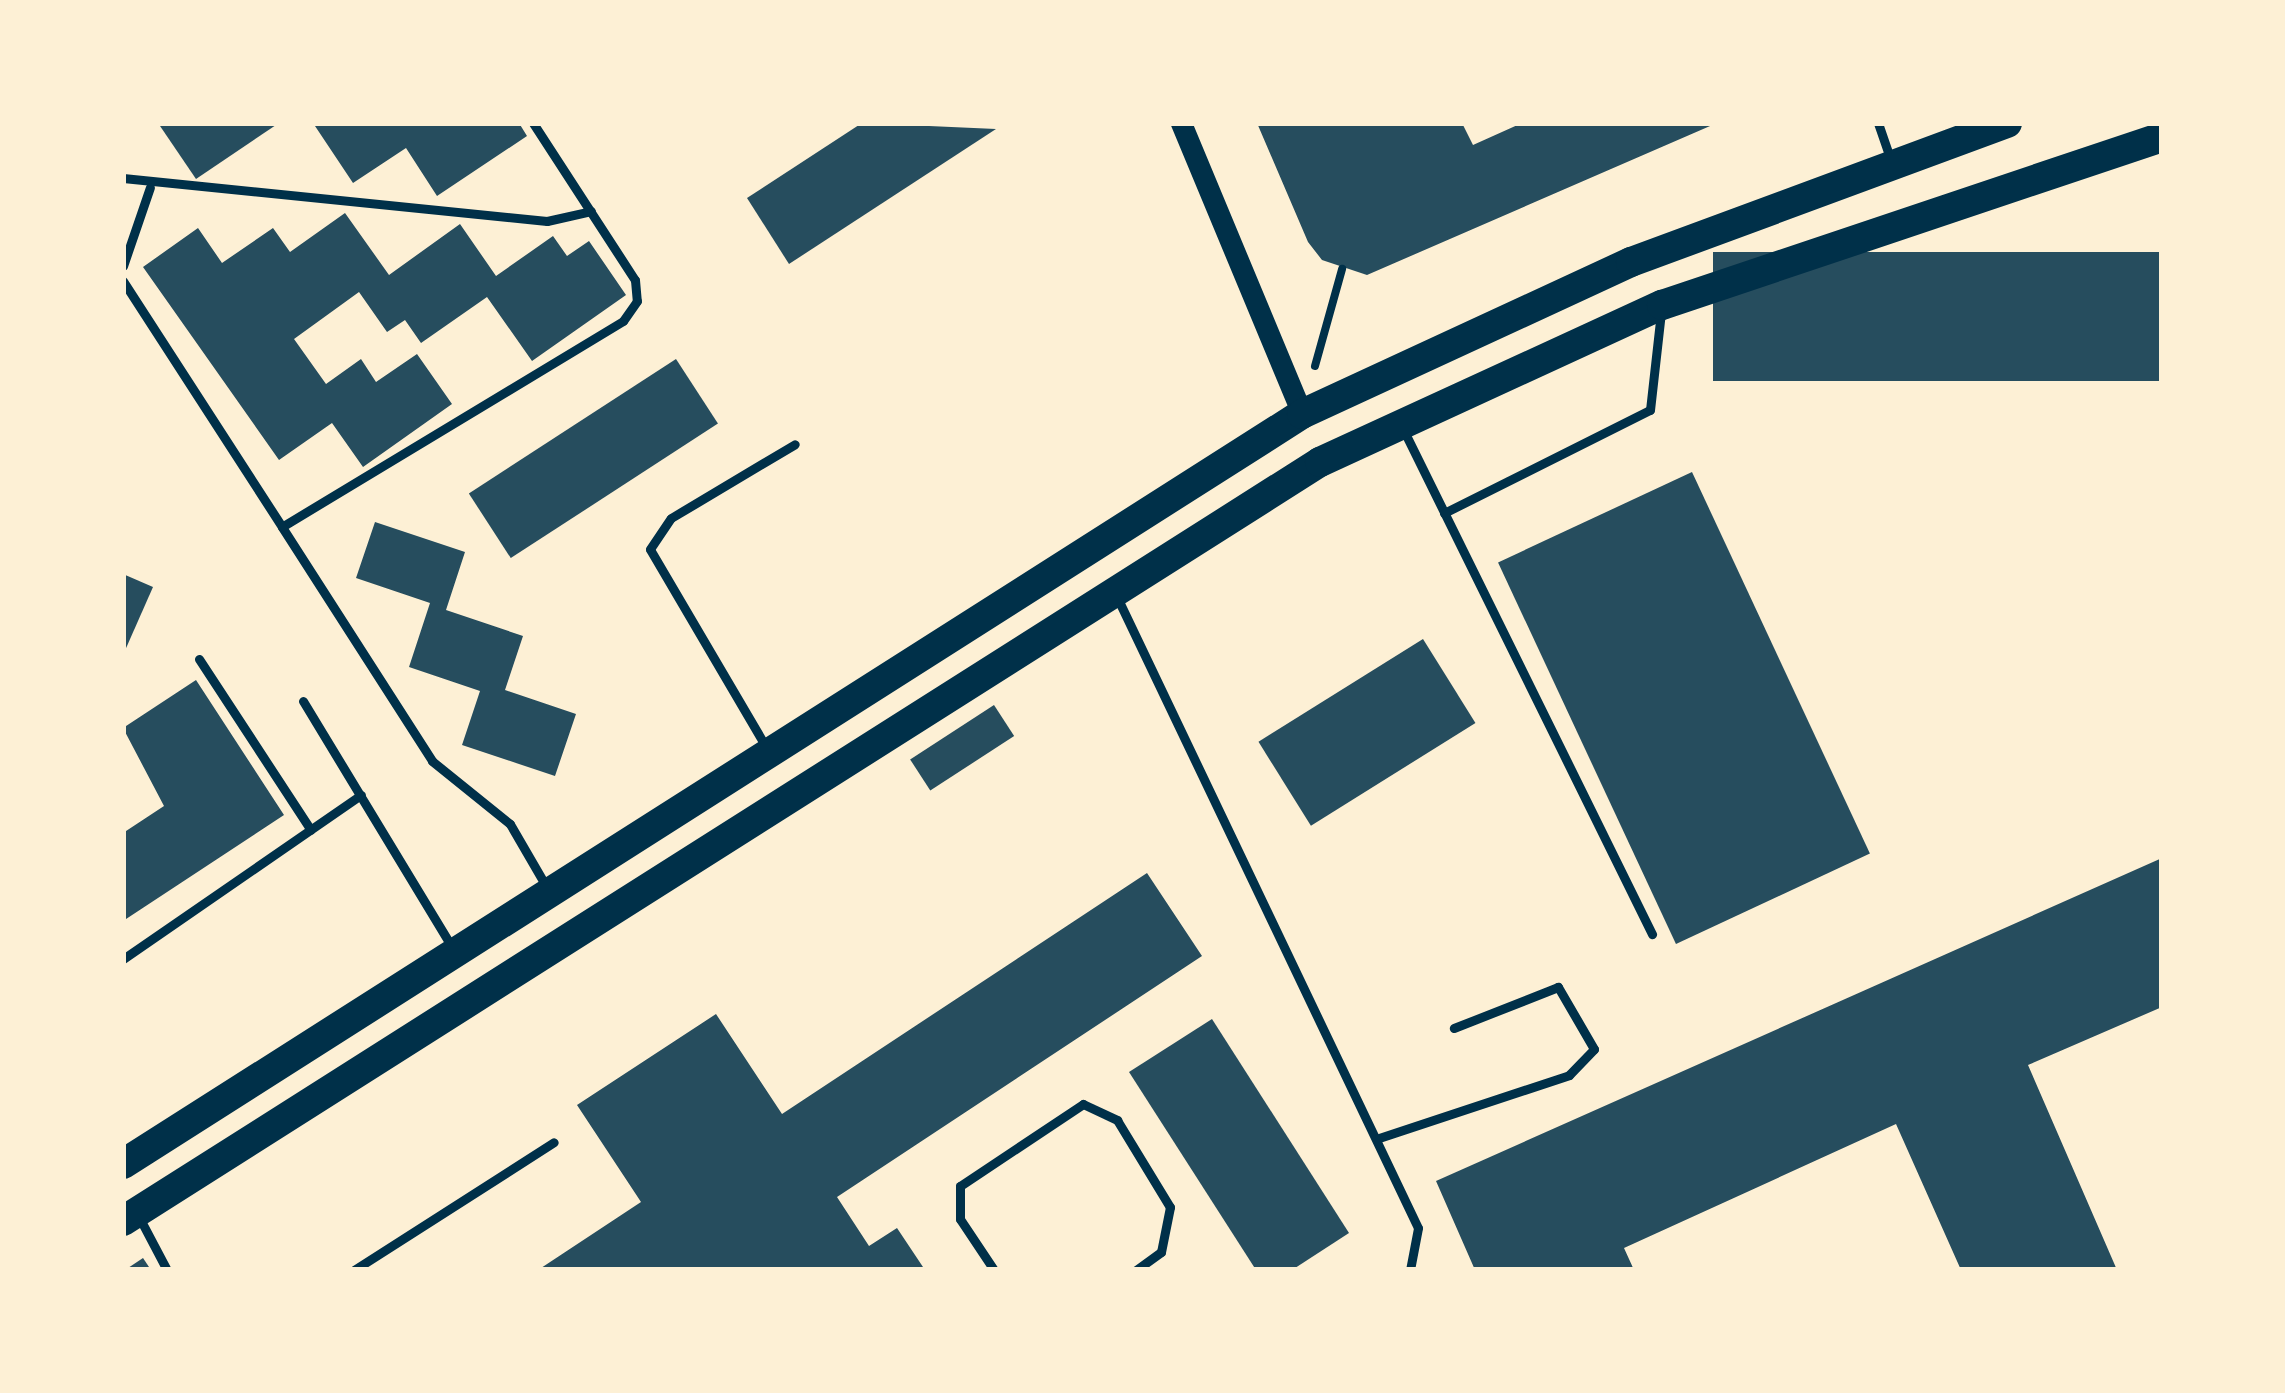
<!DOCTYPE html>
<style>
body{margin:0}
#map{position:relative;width:2285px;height:1393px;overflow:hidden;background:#fdf0d5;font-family:"Fira Sans",sans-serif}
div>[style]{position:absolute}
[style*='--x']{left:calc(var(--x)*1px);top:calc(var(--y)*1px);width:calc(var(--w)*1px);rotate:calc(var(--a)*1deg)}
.building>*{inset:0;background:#264d5e;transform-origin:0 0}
.path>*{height:8px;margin:-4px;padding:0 4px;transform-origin:4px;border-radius:4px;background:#003049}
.service>*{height:9px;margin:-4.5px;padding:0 4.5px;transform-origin:4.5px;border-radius:4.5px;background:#003049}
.tertiary>*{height:21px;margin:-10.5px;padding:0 10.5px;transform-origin:10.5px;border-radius:10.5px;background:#003049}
.primary>*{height:30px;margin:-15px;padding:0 15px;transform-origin:15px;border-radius:15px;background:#003049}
span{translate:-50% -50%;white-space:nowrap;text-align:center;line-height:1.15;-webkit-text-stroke:12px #fdf0d5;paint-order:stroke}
.frame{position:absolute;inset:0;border:126px solid #fdf0d5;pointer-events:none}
</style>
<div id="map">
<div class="building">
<div style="clip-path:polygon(158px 123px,279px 123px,196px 179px)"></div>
<div style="clip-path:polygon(313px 123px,519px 123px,527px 136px,437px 196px,406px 148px,353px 183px)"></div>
<div style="clip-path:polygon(862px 123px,996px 129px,789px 264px,747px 198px)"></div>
<div style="clip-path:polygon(1257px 123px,1462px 123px,1473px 145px,1522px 123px,1717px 123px,1367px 275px,1322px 260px,1308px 242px)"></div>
<div style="clip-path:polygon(345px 213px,389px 275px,460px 224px,496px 276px,553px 236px,567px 256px,589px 241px,626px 295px,532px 361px,487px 297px,421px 343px,405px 320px,387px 332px,359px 292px,294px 339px,326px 384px,361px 359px,376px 382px,417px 354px,452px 404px,363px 467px,332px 423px,279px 460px,143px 267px,198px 228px,222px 263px,273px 228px,290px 252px)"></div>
<div style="left:2162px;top:252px;width:129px;height:449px;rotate:90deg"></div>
<div style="left:676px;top:359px;width:77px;height:247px;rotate:57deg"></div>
<div style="left:1692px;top:472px;width:421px;height:214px;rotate:65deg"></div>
<div style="clip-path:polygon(375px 522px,465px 552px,446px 610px,523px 636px,505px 690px,576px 714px,555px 776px,462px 745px,480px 691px,409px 667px,430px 603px,356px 578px)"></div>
<div style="clip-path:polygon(123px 574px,153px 587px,123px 655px)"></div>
<div style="left:1423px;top:639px;width:99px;height:194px;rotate:58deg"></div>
<div style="clip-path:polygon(196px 680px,284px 815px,123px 921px,123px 833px,164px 806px,123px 728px)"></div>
<div style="left:994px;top:705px;width:37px;height:100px;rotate:57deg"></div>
<div style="clip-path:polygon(2162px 858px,2162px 1007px,2028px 1065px,2117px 1270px,1961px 1270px,1896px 1124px,1624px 1248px,1634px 1270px,1475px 1270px,1436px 1181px)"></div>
<div style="clip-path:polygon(1147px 873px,1202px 956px,837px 1197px,869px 1246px,897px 1228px,925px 1270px,538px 1270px,641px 1202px,577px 1105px,716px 1014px,782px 1114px)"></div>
<div style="clip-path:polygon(1212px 1019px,1349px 1233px,1292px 1270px,1256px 1270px,1129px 1072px)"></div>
<div style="clip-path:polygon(143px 1258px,151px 1270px,125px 1270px)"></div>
</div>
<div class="path">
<div style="--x:1315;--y:366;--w:101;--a:-74.4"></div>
</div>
<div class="service">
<div style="--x:533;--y:123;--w:187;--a:57"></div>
<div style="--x:635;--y:280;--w:21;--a:85"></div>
<div style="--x:637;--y:301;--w:24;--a:125"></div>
<div style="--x:623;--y:321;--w:398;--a:148.9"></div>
<div style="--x:282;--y:527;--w:278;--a:57.3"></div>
<div style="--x:432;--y:761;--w:100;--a:38.9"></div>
<div style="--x:510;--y:824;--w:72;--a:59.9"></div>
<div style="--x:1878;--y:123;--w:39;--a:71"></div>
<div style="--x:123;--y:178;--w:426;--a:5.8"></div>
<div style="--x:547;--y:221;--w:45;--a:-12.8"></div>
<div style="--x:123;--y:266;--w:83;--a:-71.1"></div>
<div style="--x:123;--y:281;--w:293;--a:57.1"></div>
<div style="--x:1404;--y:431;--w:561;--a:63.75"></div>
<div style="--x:1444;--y:513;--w:230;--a:-26.6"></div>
<div style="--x:1650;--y:410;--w:99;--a:-83.6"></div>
<div style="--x:1116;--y:595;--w:701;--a:64.49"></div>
<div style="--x:1418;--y:1228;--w:43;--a:100.8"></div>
<div style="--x:199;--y:659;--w:204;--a:56.8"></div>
<div style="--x:303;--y:701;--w:290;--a:58.8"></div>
<div style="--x:766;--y:747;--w:229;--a:-120.4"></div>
<div style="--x:650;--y:549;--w:37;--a:-56"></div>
<div style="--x:671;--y:518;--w:144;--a:-30.8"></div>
<div style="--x:123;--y:959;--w:289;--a:-34.6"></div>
<div style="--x:1379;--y:1138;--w:200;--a:-18.3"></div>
<div style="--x:1569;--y:1075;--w:36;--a:-46"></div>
<div style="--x:1594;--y:1049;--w:72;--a:-120.1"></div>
<div style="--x:1558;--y:987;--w:112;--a:158.5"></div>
<div style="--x:139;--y:1217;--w:60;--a:62.2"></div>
<div style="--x:354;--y:1270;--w:237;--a:-32.6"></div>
<div style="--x:994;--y:1270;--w:61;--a:-123.7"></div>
<div style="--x:960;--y:1219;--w:33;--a:-90"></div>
<div style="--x:960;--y:1186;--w:148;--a:-33.7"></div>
<div style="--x:1083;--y:1104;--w:38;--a:25"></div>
<div style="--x:1117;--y:1120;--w:102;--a:58.7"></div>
<div style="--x:1170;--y:1207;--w:46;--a:101.3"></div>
<div style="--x:1161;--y:1252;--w:31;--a:144"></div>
</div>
<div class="tertiary">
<div style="--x:1181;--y:123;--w:315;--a:67.4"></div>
</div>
<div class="primary">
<div style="--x:123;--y:1164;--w:1397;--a:-32.46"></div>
<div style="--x:1302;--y:414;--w:362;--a:-24.8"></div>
<div style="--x:1631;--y:262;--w:401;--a:-20.3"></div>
<div style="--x:123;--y:1221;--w:1417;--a:-32.38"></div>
<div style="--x:1320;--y:462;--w:376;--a:-24.7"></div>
<div style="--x:1662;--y:305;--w:527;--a:-18.57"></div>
</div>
<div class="frame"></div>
</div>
